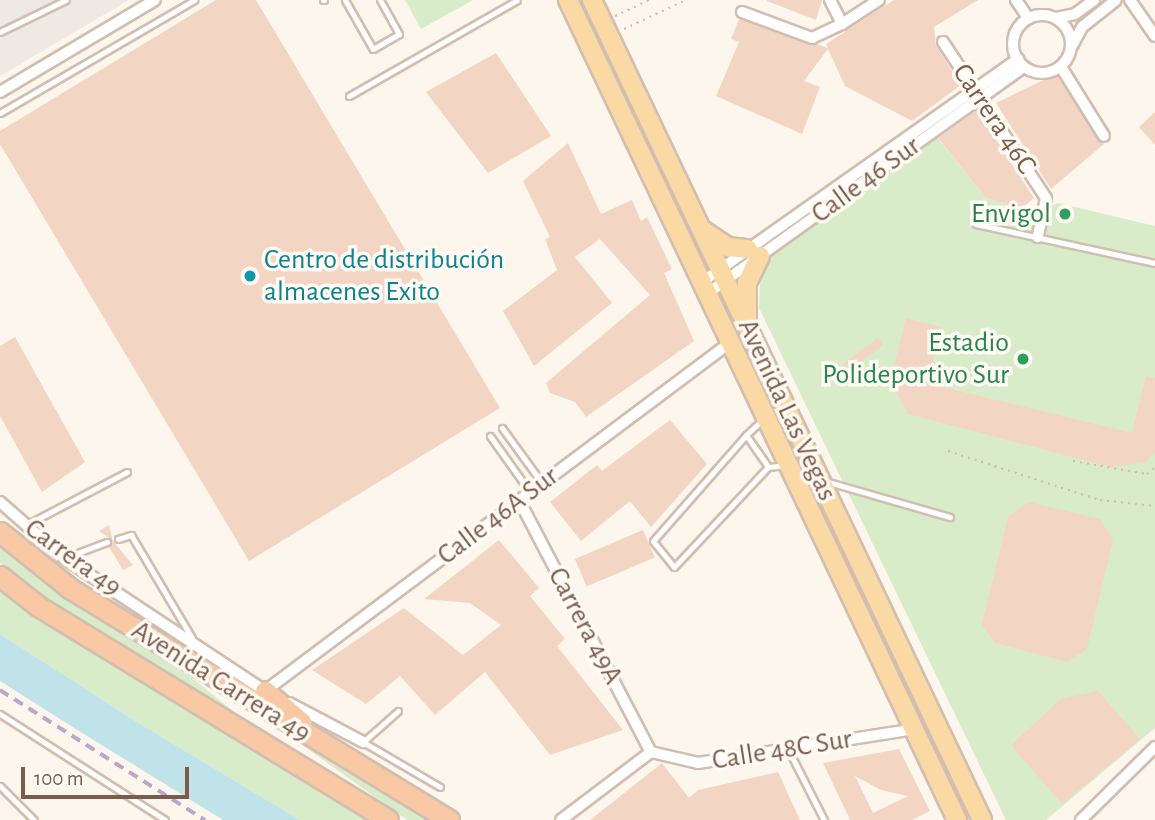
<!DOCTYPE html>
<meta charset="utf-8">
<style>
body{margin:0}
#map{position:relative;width:1155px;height:820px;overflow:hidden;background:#fdf6ec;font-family:"Alegreya Sans",sans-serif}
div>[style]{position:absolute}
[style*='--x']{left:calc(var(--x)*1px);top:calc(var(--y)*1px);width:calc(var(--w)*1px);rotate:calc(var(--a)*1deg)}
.industrial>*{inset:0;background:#efe9e4}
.green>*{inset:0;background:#d8ecc9}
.water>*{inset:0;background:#bfe3e8}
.building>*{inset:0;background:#f3d5c3;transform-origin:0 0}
.path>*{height:2px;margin-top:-1px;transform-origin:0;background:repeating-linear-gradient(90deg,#d9b8a5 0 2px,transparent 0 7px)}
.roads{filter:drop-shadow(2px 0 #d1beb0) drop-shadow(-2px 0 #d1beb0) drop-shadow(0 2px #d1beb0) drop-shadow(0 -2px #d1beb0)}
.service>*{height:5px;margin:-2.5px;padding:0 2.5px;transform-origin:2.5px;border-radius:2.5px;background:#fff}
.minor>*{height:10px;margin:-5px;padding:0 5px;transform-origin:5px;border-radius:5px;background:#fff}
.minor>.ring{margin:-5px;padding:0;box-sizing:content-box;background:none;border:10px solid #fff;border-radius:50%}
.primary>*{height:18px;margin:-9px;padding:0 9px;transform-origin:9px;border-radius:9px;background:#fbd9a5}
.trunk>*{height:19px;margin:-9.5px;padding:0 9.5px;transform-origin:9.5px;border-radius:9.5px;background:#f9c8a4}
.rail>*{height:3.5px;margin-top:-1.75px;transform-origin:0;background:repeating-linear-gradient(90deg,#b9a8c9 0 10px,transparent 0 17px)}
.dots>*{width:19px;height:19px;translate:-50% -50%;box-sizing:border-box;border:4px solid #fffaf3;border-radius:50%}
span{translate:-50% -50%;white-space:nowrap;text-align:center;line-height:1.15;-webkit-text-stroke:7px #fffaf3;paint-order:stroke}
.street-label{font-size:28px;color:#7a5c4d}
.leisure-label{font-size:28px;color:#27864d}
.right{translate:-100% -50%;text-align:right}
.culture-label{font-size:28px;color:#0d838f}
.left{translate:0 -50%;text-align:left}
.scale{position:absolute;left:21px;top:767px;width:168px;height:32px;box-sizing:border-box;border:4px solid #7a5c4d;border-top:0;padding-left:9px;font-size:21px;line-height:24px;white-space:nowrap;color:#7a5c4d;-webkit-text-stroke:5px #fffaf3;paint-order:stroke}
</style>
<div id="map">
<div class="industrial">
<div style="clip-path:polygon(0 0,129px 0,0 76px)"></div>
</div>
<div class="green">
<div style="clip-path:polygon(405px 0,473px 0,421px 29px)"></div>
<div style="clip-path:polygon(936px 136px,986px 198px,1037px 212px,1058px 203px,1155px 226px,1155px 728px,1046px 820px,1006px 820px,759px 308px,760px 281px,773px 254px)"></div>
<div style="clip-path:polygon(0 544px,62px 593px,179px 667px,262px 735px,39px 595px,0 563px)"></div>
<div style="clip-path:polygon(0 592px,263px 757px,369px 820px,300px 820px,137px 722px,0 634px)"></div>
<div style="clip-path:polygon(291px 737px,397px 802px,427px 820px,407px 820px)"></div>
</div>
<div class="water">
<div style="clip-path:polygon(0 634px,137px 722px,300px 820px,223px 820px,79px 731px,0 681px)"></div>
</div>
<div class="building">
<div style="clip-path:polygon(216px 0,256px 0,500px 408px,249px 561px,0 144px,0 131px)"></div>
<div style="clip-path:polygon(822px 0,816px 20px,767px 1px,767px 0)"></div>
<div style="clip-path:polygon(894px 0,978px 0,934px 27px,936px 46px,961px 85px,912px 121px,845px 86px,828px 49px,804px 81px,820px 87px,802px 134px,716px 96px,739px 42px,731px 39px,739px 19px,828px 48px,826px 44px)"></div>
<div style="clip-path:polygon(496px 53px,551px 136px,488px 173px,426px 92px)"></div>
<div style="clip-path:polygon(1056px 74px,1104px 144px,1051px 189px,996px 103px)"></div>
<div style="clip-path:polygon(977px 110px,1034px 198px,1022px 208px,986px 198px,938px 138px)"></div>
<div style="clip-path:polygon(1155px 112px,1155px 145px,1139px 127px)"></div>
<div style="clip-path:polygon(568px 143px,601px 214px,632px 200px,641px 221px,647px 217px,672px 269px,664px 273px,694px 341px,586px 417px,575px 402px,550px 393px,546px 383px,650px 295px,600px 239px,575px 257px,612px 303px,534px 366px,503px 311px,557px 270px,545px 239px,550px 237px,523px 181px)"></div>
<div style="clip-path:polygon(906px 318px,942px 327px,929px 375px,934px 385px,1087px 422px,1132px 433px,1146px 376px,1155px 378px,1155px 453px,1144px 463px,1110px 467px,908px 414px,890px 382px)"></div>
<div style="clip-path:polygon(15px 337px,85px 462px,42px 492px,0 416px,0 346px)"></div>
<div style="left:878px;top:338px;width:9px;height:44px;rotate:54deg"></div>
<div style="clip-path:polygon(670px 420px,707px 464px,651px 527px,630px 501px,581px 541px,550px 502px,597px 465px,602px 471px)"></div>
<div style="clip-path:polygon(1029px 502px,1100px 519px,1113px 540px,1087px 649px,1067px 662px,995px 643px,982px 624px,1008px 517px)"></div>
<div style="clip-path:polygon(109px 525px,113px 541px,133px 565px,123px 570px,109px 547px,112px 540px,99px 531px)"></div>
<div style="left:643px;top:530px;width:30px;height:74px;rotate:67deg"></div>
<div style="clip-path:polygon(499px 540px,539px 588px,530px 596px,565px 639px,557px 646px,623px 730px,550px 755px,485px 672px,435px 715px,400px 676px,366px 704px,312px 670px,404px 608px,463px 655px,501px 625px,470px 603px,424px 599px)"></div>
<div style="clip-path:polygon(1098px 691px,1140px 739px,1062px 804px,1011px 745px,1061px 699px)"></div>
<div style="clip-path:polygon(evenodd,899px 749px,930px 811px,912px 820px,850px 820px,823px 763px,899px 749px,855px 776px,881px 790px,908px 796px,873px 813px,855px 776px)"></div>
<div style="clip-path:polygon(662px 763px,689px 798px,698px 790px,778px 772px,800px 820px,590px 820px)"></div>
</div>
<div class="path">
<div style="--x:615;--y:16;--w:38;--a:-25"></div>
<div style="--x:624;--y:29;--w:68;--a:-25.1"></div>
<div style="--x:948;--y:451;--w:160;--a:17.9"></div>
<div style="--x:1100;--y:500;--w:55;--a:6.2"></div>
<div style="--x:1073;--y:461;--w:75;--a:10"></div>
<div style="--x:1147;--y:474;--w:11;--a:-41"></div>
</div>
<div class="roads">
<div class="service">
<div style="--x:323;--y:0;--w:1;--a:0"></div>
<div style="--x:345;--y:0;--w:56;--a:60.3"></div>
<div style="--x:373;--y:49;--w:30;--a:-30"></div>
<div style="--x:399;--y:34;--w:39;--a:-119"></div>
<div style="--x:0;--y:32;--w:73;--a:-25.9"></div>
<div style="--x:349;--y:96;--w:193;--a:-29.7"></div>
<div style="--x:0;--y:113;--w:225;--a:-30.2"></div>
<div style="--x:976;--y:224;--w:183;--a:12.3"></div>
<div style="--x:502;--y:428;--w:68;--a:54"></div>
<div style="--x:746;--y:435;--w:22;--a:-43"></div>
<div style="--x:490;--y:436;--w:69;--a:54.5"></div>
<div style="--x:768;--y:467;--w:137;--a:133.2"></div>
<div style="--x:674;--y:567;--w:33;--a:-129"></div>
<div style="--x:653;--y:541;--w:141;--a:-48.7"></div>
<div style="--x:746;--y:435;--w:39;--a:55"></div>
<div style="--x:768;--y:467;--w:18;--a:-6"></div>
<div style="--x:825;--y:481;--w:130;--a:16.1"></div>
<div style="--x:26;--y:525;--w:114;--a:-27.7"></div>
<div style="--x:118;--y:539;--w:14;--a:-17"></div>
<div style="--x:131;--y:535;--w:120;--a:59.4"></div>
<div style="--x:64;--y:558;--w:46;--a:-20.4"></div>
<div style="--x:398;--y:711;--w:47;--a:138.5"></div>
<div style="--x:363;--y:742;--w:89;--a:30.3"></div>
<div style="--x:0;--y:714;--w:196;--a:32.7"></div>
<div style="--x:788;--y:749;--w:80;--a:63.1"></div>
<div style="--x:0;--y:786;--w:48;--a:45"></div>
</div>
<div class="minor">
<div style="--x:830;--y:0;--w:27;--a:63"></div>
<div style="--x:842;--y:24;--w:44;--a:-33"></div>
<div style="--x:1016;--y:0;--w:22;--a:56"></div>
<div style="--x:1130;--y:0;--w:44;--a:55.2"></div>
<div style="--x:742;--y:12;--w:75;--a:20.4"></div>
<div style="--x:812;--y:38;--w:33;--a:-25"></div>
<div class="ring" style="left:1013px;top:15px;width:48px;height:48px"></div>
<div style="--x:1056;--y:18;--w:19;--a:-12"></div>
<div style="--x:1075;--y:14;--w:24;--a:-36"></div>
<div style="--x:943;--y:42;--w:187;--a:56.6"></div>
<div style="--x:1046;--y:198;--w:40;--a:102"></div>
<div style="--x:1072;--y:46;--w:21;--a:-62"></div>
<div style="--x:1082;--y:27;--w:43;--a:-38.5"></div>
<div style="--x:1061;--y:67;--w:81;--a:58.1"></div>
<div style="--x:0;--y:92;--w:180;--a:-30.7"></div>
<div style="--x:702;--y:282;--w:387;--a:-35.2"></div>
<div style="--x:708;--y:293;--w:388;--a:-35.6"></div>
<div style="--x:519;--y:500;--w:284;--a:62.4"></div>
<div style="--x:0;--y:502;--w:85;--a:41.2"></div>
<div style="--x:64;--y:558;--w:245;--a:33.5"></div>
<div style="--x:265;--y:691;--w:582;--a:-36.83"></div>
<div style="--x:289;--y:703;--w:84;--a:27.8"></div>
<div style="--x:651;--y:752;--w:48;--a:13.2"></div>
<div style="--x:698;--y:763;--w:219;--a:-8.9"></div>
<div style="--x:561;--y:820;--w:113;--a:-37.1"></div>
<div style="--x:1081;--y:820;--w:104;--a:-44.6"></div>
</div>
<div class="primary">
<div style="--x:568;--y:0;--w:908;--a:64.62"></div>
<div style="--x:592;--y:0;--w:908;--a:64.56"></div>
<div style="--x:704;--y:231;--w:29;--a:34"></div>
<div style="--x:728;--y:247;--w:20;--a:6"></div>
<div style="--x:747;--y:318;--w:35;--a:-90"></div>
<div style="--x:747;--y:283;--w:30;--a:-64"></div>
</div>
<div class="trunk">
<div style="--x:0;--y:532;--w:91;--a:38.8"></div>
<div style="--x:71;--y:589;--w:443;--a:31.4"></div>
<div style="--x:0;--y:576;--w:48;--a:38.3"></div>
<div style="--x:38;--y:606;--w:410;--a:31.4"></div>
<div style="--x:265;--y:691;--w:48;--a:40.7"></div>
</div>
</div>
<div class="rail">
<div style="--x:0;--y:690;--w:243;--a:32.4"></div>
</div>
<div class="dots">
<div style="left:1065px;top:214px;background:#2e9e5b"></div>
<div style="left:250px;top:276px;background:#0f9aa8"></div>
<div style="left:1023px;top:359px;background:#2e9e5b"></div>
</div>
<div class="street-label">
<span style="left:994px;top:119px;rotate:56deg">Carrera 46C</span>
<span style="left:866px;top:180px;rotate:-36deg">Calle 46 Sur</span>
<span style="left:787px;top:410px;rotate:65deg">Avenida Las Vegas</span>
<span style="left:498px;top:516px;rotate:-37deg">Calle 46A Sur</span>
<span style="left:73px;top:558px;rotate:36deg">Carrera 49</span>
<span style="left:585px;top:626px;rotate:62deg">Carrera 49A</span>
<span style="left:221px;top:682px;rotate:32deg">Avenida Carrera 49</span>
<span style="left:782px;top:750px;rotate:-9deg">Calle 48C Sur</span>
</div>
<div class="leisure-label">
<span class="right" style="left:1051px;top:214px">Envigol</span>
<span class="right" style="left:1009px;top:359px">Estadio<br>Polideportivo Sur</span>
</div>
<div class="culture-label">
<span class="left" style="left:264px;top:276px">Centro de distribución<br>almacenes Exito</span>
</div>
<div class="scale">100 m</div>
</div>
